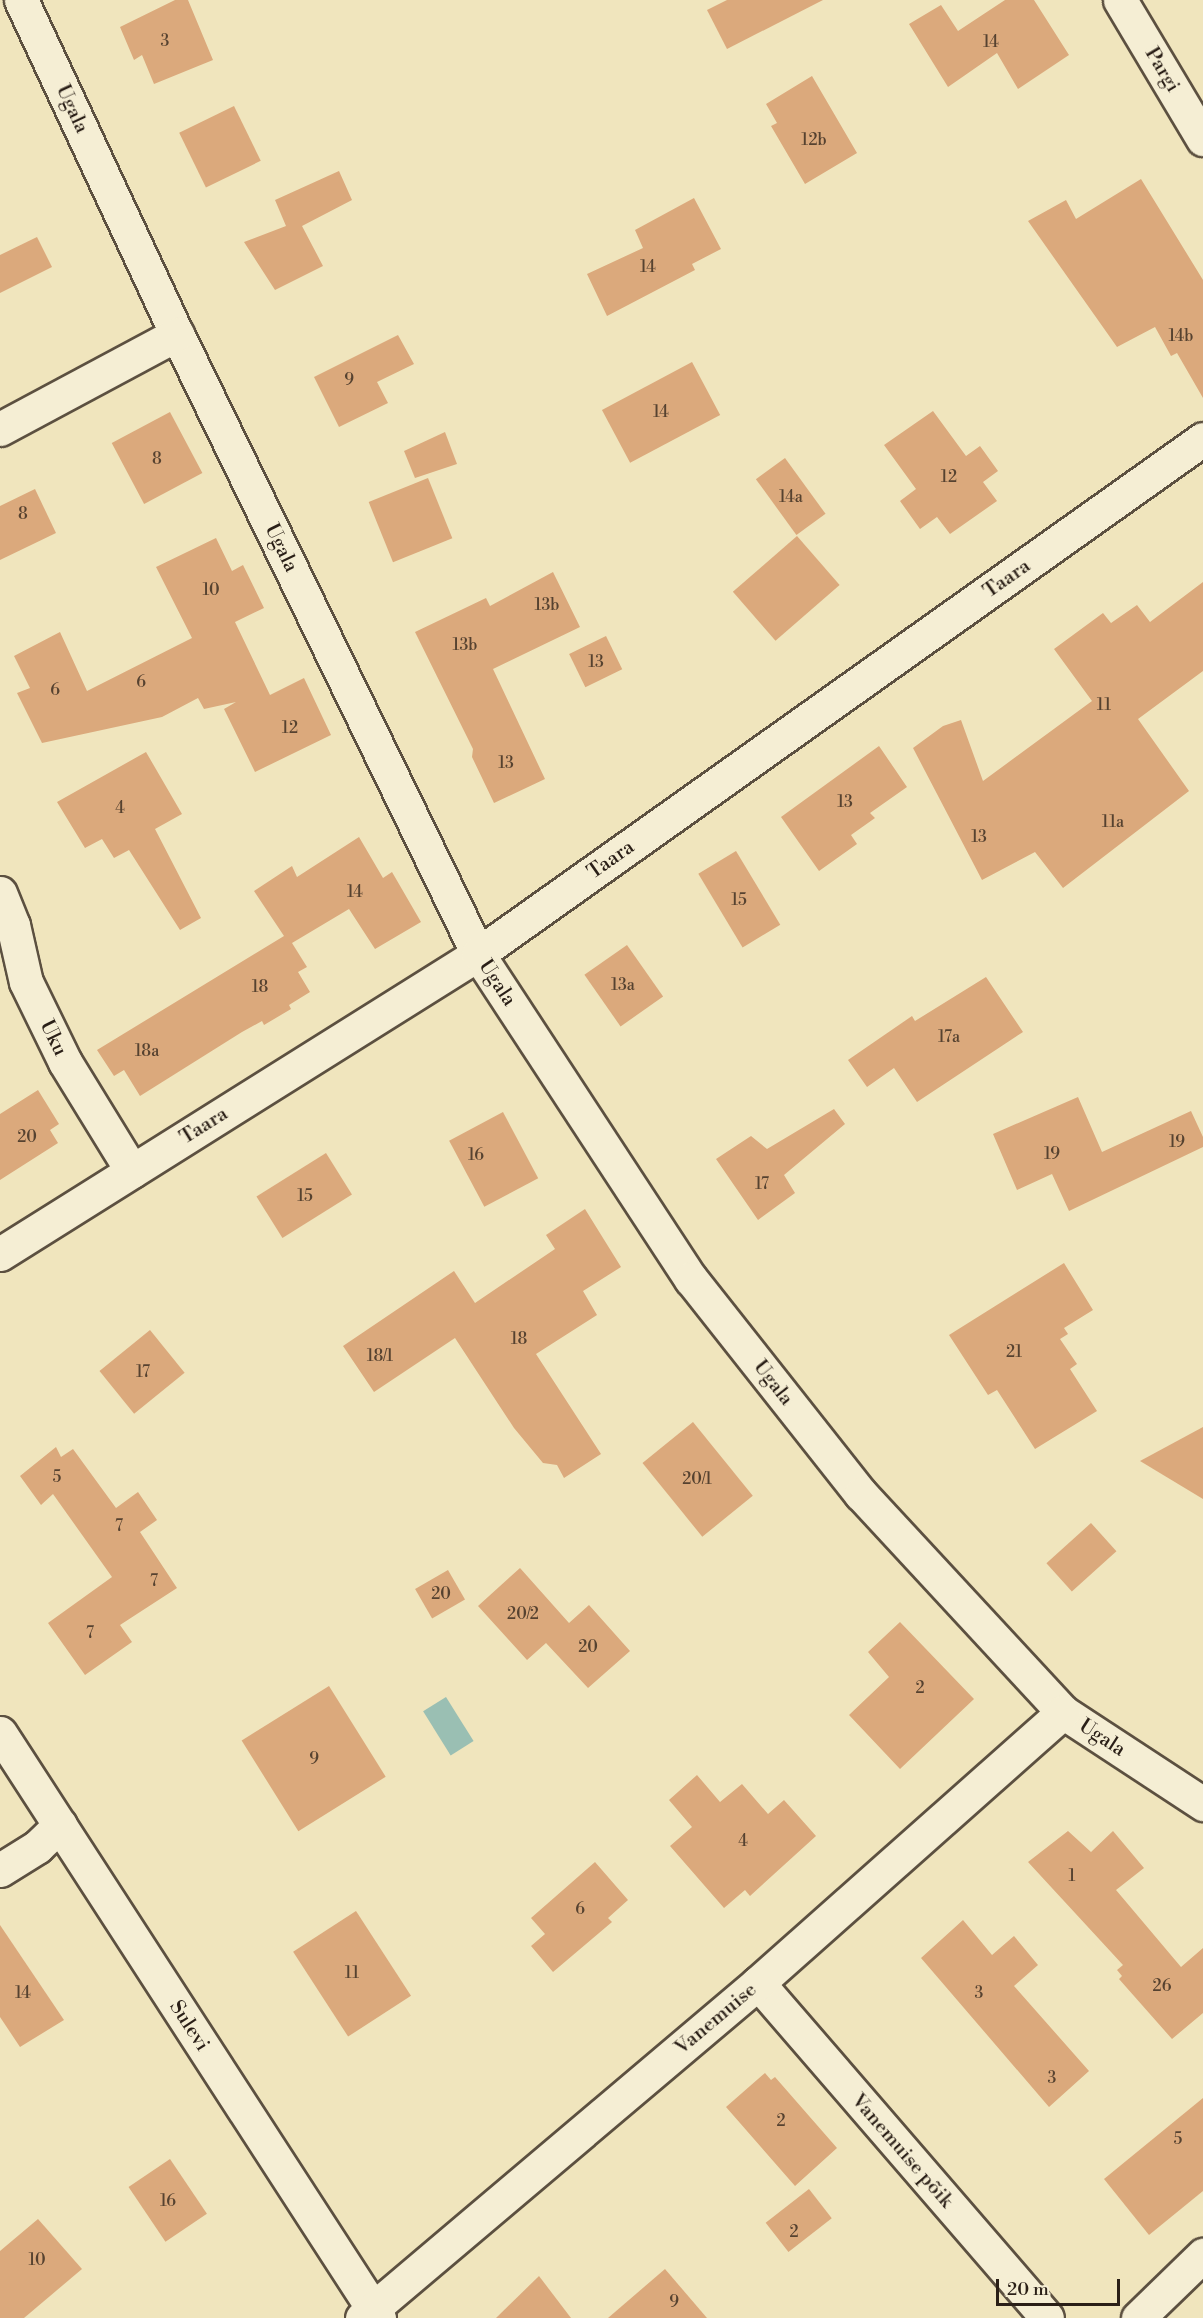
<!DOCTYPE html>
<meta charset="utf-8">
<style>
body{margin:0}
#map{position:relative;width:1203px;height:2318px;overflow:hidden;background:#f0e5bd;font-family:"Libre Bodoni",serif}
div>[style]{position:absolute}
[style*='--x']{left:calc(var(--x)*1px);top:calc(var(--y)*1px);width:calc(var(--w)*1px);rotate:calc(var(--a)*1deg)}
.water>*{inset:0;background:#9abfb3;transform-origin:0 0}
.building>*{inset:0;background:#dba97c;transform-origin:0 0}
.roads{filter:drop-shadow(2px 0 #5c5040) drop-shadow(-2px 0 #5c5040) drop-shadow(0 2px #5c5040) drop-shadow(0 -2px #5c5040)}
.minor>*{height:33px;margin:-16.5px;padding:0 16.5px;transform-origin:16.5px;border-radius:16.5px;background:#f5eed4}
span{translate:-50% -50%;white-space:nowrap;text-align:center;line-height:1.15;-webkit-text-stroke:4.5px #f5eed4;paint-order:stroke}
.number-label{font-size:16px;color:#564230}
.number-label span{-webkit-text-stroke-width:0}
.street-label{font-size:20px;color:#2a1f17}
.scale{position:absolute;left:996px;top:2279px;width:124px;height:27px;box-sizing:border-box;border:3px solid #2a1f17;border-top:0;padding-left:8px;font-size:18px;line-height:21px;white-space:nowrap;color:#2a1f17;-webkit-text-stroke:4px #f5eed4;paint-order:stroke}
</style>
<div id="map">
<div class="water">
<div style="left:446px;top:1697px;width:52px;height:27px;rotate:58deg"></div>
</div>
<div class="building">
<div style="clip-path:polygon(175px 0,188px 0,213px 60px,154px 84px,142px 55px,134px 60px,120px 27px)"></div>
<div style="clip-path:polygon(727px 0,823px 0,727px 49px,707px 10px)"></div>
<div style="clip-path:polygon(1005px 0,1034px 0,1069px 55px,1018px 89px,997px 53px,948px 87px,909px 24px,941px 5px,958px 31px)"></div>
<div style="clip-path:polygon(812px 76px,857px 153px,805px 184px,771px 126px,777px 123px,766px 104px)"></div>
<div style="left:234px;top:106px;width:61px;height:61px;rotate:64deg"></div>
<div style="clip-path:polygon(339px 171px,352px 200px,302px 226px,323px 266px,275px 290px,244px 242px,286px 226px,275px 200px)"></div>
<div style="clip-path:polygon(1141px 179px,1203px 280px,1203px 398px,1177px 353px,1171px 356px,1155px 327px,1117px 347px,1028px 221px,1066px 200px,1076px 219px)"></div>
<div style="clip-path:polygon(694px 198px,721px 249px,692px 264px,695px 270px,607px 316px,587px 274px,643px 248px,635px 230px)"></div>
<div style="clip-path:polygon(37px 237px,52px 267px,0 293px,0 255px)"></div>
<div style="clip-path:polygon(398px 335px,414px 364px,377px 382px,388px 403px,339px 427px,314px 377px)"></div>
<div style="left:692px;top:362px;width:60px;height:102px;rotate:62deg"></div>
<div style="clip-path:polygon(933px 411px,966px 456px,980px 446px,998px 471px,983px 482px,997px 501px,950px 534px,937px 517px,920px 529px,900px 501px,916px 489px,884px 445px)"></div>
<div style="left:170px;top:412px;width:69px;height:66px;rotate:62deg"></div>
<div style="clip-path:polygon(445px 432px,457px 464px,415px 478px,404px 451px)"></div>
<div style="left:785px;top:458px;width:69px;height:36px;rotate:54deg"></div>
<div style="left:428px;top:478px;width:65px;height:64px;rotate:68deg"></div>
<div style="clip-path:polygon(35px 489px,56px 533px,0 560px,0 506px)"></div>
<div style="left:797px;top:536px;width:65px;height:85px;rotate:49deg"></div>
<div style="clip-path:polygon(216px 538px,232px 571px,243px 565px,264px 608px,235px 622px,270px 695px,304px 678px,331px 735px,255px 772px,224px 709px,236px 702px,204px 709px,198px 698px,162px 717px,42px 743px,17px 693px,30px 688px,14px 656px,60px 632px,87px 691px,192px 638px,156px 567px)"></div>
<div style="clip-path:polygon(553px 572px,580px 627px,493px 669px,545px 779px,494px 803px,472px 757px,473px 749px,415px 632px,486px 598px,490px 606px)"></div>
<div style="clip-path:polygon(1203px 582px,1203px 671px,1138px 719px,1189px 791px,1063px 888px,1035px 852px,982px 880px,913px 748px,943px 726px,961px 720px,983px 781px,1092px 701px,1054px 649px,1103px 613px,1111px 623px,1137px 605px,1150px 622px)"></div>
<div style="left:606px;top:636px;width:37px;height:41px;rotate:64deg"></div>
<div style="clip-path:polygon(879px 746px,907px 787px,870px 813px,875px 818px,851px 835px,857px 844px,819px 871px,781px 817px)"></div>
<div style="clip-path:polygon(146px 752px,182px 814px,155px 829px,201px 918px,180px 930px,129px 850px,114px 858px,102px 839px,85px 848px,57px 802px)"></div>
<div style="clip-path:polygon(359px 837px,383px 878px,392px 872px,421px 922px,375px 949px,349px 909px,292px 943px,307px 967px,298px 972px,310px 992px,289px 1005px,291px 1009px,264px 1025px,262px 1021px,242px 1032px,140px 1096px,124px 1070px,114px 1076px,97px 1050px,284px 936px,254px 891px,292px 866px,297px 877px)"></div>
<div style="left:736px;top:851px;width:86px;height:44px;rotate:59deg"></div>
<div style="left:627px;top:945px;width:63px;height:52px;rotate:55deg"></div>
<div style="clip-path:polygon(986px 977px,1023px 1032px,917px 1102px,894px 1068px,867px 1087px,848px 1060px,912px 1016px,915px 1021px)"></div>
<div style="clip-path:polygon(38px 1090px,59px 1124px,50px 1130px,58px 1143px,0 1180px,0 1114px)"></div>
<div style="clip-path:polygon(1078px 1097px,1102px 1152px,1191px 1111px,1203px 1137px,1203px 1147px,1069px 1211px,1052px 1174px,1017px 1190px,993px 1134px)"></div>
<div style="clip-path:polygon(834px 1109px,845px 1124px,784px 1175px,795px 1193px,758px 1220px,716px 1159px,751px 1136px,767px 1149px)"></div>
<div style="left:503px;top:1112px;width:75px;height:61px;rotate:62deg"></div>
<div style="left:326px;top:1153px;width:49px;height:82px;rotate:58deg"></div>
<div style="clip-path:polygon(585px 1209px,621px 1267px,583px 1291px,597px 1315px,536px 1354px,601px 1454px,564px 1478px,557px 1465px,543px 1463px,514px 1428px,455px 1338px,374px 1392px,343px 1346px,454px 1271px,475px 1303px,555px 1249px,546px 1235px)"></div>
<div style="clip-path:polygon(1064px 1263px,1093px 1310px,1064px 1328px,1068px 1334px,1060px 1339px,1077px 1364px,1070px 1369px,1097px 1411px,1035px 1449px,997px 1390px,988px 1395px,949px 1335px)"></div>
<div style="left:150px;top:1330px;width:55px;height:65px;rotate:51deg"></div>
<div style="left:693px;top:1422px;width:95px;height:65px;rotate:51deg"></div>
<div style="clip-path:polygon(1203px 1427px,1203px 1499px,1140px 1461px)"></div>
<div style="clip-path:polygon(56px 1447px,61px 1457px,73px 1449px,116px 1508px,138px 1492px,157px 1520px,140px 1532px,177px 1588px,120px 1625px,132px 1642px,85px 1675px,48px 1623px,112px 1577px,53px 1494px,41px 1505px,20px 1476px)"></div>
<div style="left:1091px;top:1523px;width:38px;height:60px;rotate:48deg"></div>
<div style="clip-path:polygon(520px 1568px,569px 1623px,589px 1605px,630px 1651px,588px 1688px,546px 1643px,527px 1660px,478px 1606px)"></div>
<div style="left:448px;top:1570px;width:34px;height:38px;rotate:60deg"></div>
<div style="clip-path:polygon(900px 1622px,974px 1699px,900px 1769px,849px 1715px,889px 1677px,868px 1652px)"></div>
<div style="left:329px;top:1686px;width:107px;height:103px;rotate:58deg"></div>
<div style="clip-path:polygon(697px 1775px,720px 1802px,742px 1784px,768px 1814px,784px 1800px,816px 1836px,750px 1896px,745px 1890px,724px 1908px,670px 1846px,692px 1827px,669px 1800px)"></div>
<div style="clip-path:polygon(1068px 1831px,1091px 1852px,1113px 1831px,1144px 1868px,1116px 1890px,1181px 1967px,1203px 1948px,1203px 2013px,1172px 2039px,1119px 1979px,1122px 1976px,1117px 1970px,1123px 1965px,1028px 1862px)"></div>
<div style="clip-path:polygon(595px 1862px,628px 1900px,608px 1918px,612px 1922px,553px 1972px,531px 1946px,545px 1934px,531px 1918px)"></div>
<div style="left:356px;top:1911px;width:101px;height:75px;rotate:57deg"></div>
<div style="clip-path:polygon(963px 1920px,992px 1955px,1014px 1936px,1038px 1965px,1014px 1986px,1089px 2071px,1049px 2107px,921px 1958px)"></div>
<div style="clip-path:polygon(0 1925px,64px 2020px,20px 2047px,0 2017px)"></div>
<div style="clip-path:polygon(765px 2073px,771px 2080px,775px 2077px,837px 2148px,795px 2186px,726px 2107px)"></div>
<div style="clip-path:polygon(1203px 2098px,1203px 2191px,1149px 2235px,1104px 2179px)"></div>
<div style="left:170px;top:2159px;width:66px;height:50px;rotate:56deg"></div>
<div style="left:809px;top:2189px;width:37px;height:55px;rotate:52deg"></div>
<div style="clip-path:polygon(38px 2219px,82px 2269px,24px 2318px,0 2318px,0 2251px)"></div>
<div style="clip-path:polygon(665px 2269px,707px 2318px,608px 2318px)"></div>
<div style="clip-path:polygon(539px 2276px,571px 2318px,496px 2318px)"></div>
</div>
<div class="roads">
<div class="minor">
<div style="--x:21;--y:0;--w:369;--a:65"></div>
<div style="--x:177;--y:334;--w:689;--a:64.1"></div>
<div style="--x:478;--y:954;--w:389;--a:56.8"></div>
<div style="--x:691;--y:1279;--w:274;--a:51.7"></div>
<div style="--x:861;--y:1494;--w:297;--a:47.2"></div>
<div style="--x:1063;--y:1712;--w:168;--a:33.3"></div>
<div style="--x:1120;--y:0;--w:162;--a:59.2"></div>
<div style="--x:0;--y:429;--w:201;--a:-28.2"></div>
<div style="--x:0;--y:893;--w:35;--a:68"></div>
<div style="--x:13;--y:925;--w:58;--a:77.2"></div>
<div style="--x:26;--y:982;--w:89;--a:64"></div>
<div style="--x:65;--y:1062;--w:128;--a:58.4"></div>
<div style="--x:0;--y:1254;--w:564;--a:-32.11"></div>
<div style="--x:478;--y:954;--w:889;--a:-35.39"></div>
<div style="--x:0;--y:1733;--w:697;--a:57.06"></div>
<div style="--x:0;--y:1870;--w:44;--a:-31.9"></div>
<div style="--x:37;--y:1847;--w:32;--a:-44"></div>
<div style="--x:758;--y:1983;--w:442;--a:49.2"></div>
<div style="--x:362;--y:2318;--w:519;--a:-40.23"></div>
<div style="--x:758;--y:1983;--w:408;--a:-41.6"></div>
<div style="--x:1138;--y:2318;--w:91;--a:-44.1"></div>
</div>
</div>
<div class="number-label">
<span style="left:165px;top:41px">3</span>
<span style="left:991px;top:42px">14</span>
<span style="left:814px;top:140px">12b</span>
<span style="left:648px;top:267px">14</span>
<span style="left:1181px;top:336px">14b</span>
<span style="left:349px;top:380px">9</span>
<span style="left:661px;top:412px">14</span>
<span style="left:157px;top:459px">8</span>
<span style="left:949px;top:477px">12</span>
<span style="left:791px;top:497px">14a</span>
<span style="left:23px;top:514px">8</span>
<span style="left:211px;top:590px">10</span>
<span style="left:547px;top:605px">13b</span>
<span style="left:465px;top:645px">13b</span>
<span style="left:596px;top:662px">13</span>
<span style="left:141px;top:682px">6</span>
<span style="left:55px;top:690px">6</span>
<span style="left:1104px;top:705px">11</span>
<span style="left:290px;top:728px">12</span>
<span style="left:506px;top:763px">13</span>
<span style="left:845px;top:802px">13</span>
<span style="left:120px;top:808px">4</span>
<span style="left:1113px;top:822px">11a</span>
<span style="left:979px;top:837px">13</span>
<span style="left:355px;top:892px">14</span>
<span style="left:739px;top:900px">15</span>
<span style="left:623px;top:985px">13a</span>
<span style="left:260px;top:987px">18</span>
<span style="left:949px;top:1037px">17a</span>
<span style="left:147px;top:1051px">18a</span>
<span style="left:27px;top:1137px">20</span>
<span style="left:1177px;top:1142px">19</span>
<span style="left:1052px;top:1154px">19</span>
<span style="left:476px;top:1155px">16</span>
<span style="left:762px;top:1184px">17</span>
<span style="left:305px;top:1196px">15</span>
<span style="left:519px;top:1339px">18</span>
<span style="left:1014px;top:1352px">21</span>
<span style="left:380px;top:1356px">18/1</span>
<span style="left:143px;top:1372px">17</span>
<span style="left:57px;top:1477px">5</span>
<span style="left:697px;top:1479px">20/1</span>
<span style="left:119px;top:1526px">7</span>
<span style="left:154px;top:1581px">7</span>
<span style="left:441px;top:1594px">20</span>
<span style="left:523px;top:1614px">20/2</span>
<span style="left:90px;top:1633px">7</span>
<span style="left:588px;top:1647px">20</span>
<span style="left:920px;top:1688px">2</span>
<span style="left:314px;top:1759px">9</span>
<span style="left:743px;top:1841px">4</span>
<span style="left:1072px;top:1876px">1</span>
<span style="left:580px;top:1909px">6</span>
<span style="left:352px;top:1973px">11</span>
<span style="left:1162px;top:1986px">26</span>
<span style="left:23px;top:1993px">14</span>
<span style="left:979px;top:1993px">3</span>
<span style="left:1052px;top:2078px">3</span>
<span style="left:781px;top:2121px">2</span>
<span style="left:1178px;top:2139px">5</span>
<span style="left:168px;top:2201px">16</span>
<span style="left:794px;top:2232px">2</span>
<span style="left:37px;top:2260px">10</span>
<span style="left:674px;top:2302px">9</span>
</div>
<div class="street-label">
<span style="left:1162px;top:70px;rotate:59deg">Pargi</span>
<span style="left:72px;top:109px;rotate:65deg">Ugala</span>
<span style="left:281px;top:548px;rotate:64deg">Ugala</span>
<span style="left:1007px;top:579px;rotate:-35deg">Taara</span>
<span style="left:611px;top:860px;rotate:-35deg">Taara</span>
<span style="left:497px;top:983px;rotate:57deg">Ugala</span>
<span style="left:53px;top:1038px;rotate:64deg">Uku</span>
<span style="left:204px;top:1126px;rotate:-32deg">Taara</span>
<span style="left:773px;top:1383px;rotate:52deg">Ugala</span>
<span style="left:1102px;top:1738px;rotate:33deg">Ugala</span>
<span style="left:716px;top:2019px;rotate:-40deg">Vanemuise</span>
<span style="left:189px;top:2026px;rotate:57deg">Sulevi</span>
<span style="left:902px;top:2151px;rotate:49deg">Vanemuise põik</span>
</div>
<div class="scale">20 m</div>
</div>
